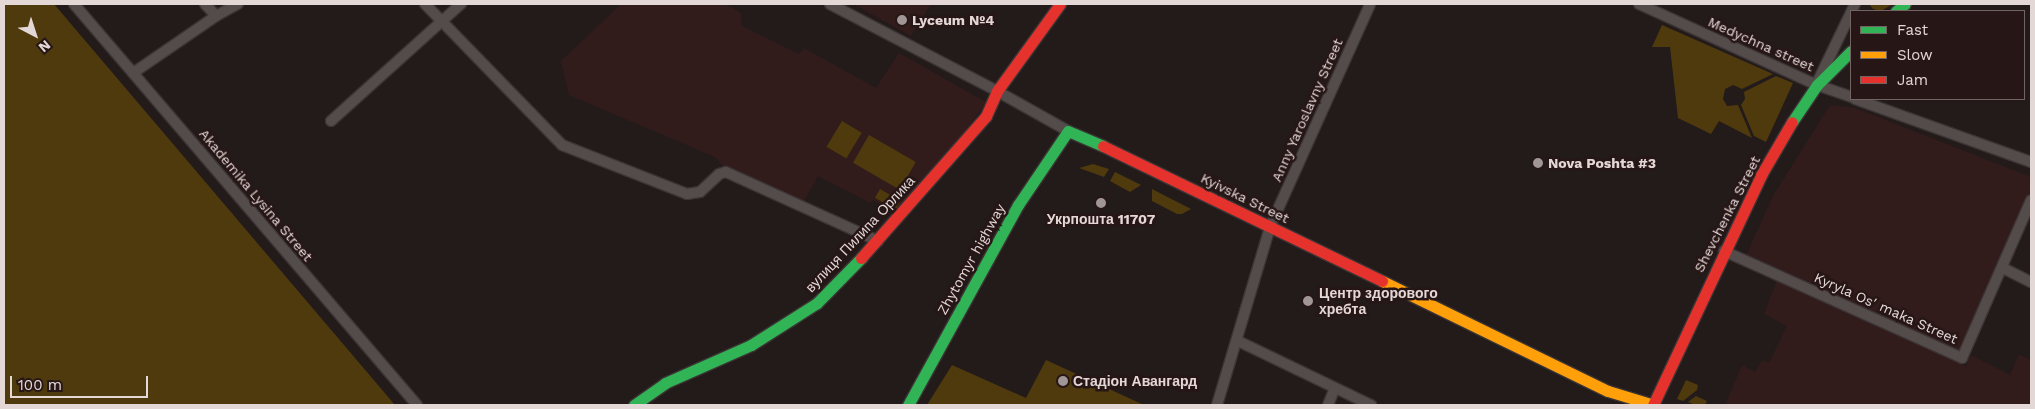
<!DOCTYPE html>
<meta charset="utf-8">
<style>
body{margin:0}
#map{position:relative;width:2035px;height:409px;overflow:hidden;background:#231a1a;font-family:"Work Sans",sans-serif}
div>[style]{position:absolute}
[style*='--x']{left:calc(var(--x)*1px);top:calc(var(--y)*1px);width:calc(var(--w)*1px);rotate:calc(var(--a)*1deg)}
.built>*{inset:0;background:#311c1b}
.green>*{inset:0;background:#4f3a0d;transform-origin:0 0}
.roads{filter:drop-shadow(1px 0 #3b3434) drop-shadow(-1px 0 #3b3434) drop-shadow(0 1px #3b3434) drop-shadow(0 -1px #3b3434)}
.street>*{height:10px;margin:-5px;padding:0 5px;transform-origin:5px;border-radius:5px;background:#544b4b}
.fast>*{height:11px;margin:-5.5px;padding:0 5.5px;transform-origin:5.5px;border-radius:5.5px;background:#30b455}
.slow>*{height:11px;margin:-5.5px;padding:0 5.5px;transform-origin:5.5px;border-radius:5.5px;background:#ff9f0a}
.jam>*{height:11px;margin:-5.5px;padding:0 5.5px;transform-origin:5.5px;border-radius:5.5px;background:#e5322d}
.dots>*{width:14px;height:14px;translate:-50% -50%;box-sizing:border-box;border:2px solid #271616;border-radius:50%}
span{translate:-50% -50%;white-space:nowrap;text-align:center;line-height:1.15;-webkit-text-stroke:5px #271616;paint-order:stroke}
.poi-label{font-size:14px;color:#e4d8d7;font-weight:700}
.left{translate:0 -50%;text-align:left}
.street-label{font-size:14px;color:#e4d8d7}
.frame{position:absolute;inset:0;border:5px solid #e4d8d7;pointer-events:none}
.legend{position:absolute;left:1850px;top:10px;width:175px;height:90px;box-sizing:border-box;background:#271616;border:1px solid #736463;margin:0;padding:6px 9px;list-style:none;font-size:15px;color:#e4d8d7}
.legend li{display:flex;align-items:center;gap:10px;height:25px}
.legend b{width:25px;border:1px solid #736463}
.north{position:absolute;left:10px;top:10px;width:50px;height:50px;-webkit-text-stroke:4px #271616;paint-order:stroke;rotate:140deg;font-size:14px;font-weight:700;line-height:20px;text-align:center;color:#e4d8d7}
.north::after{content:'';display:block;margin:auto;width:18px;height:22px;background:#e4d8d7;clip-path:polygon(50% 0,100% 100%,50% 72%,0 100%)}
.scale{position:absolute;left:10px;top:376px;width:138px;height:22px;box-sizing:border-box;border:2px solid #e4d8d7;border-top:0;padding-left:6px;font-size:15px;line-height:18px;white-space:nowrap;color:#e4d8d7;-webkit-text-stroke:4px #271616;paint-order:stroke}
</style>
<div id="map">
<div class="built">
<div style="clip-path:polygon(621px 4px,725px 4px,741px 13px,742px 26px,799px 54px,804px 48px,876px 88px,899px 53px,986px 102px,959px 140px,896px 213px,873px 200px,870px 203px,818px 176px,803px 203px,725px 169px,715px 157px,569px 95px,561px 61px)"></div>
<div style="clip-path:polygon(853px 4px,931px 4px,911px 36px)"></div>
<div style="clip-path:polygon(1830px 105px,1855px 108px,2031px 177px,2031px 189px,2027px 202px,1960px 352px,1746px 255px,1774px 194px)"></div>
<div style="clip-path:polygon(1777px 280px,1966px 366px,1971px 355px,2010px 375px,2019px 354px,2031px 360px,2031px 405px,1725px 405px,1742px 365px,1755px 372px,1762px 360px,1769px 363px,1787px 326px,1764px 314px)"></div>
</div>
<div class="green">
<div style="clip-path:polygon(4px 4px,54px 4px,395px 405px,4px 405px)"></div>
<div style="clip-path:polygon(1869px 4px,1893px 4px,1881px 11px,1873px 9px)"></div>
<div style="clip-path:polygon(1662px 25px,1773px 74px,1742px 89px,1733px 85px,1725px 89px,1723px 99px,1727px 106px,1738px 105px,1752px 138px,1719px 121px,1711px 134px,1678px 118px,1670px 47px,1652px 47px)"></div>
<div style="clip-path:polygon(1776px 76px,1793px 83px,1766px 142px,1754px 136px,1741px 105px,1745px 99px,1744px 92px)"></div>
<div style="left:842px;top:121px;width:23px;height:30px;rotate:31deg"></div>
<div style="left:869px;top:135px;width:54px;height:32px;rotate:30deg"></div>
<div style="clip-path:polygon(1093px 164px,1109px 169px,1104px 177px,1079px 168px)"></div>
<div style="clip-path:polygon(1115px 172px,1141px 185px,1130px 192px,1110px 181px)"></div>
<div style="left:880px;top:189px;width:24px;height:10px;rotate:30deg"></div>
<div style="clip-path:polygon(1152px 189px,1191px 209px,1182px 214px,1177px 214px,1152px 201px)"></div>
<div style="clip-path:polygon(1046px 360px,1144px 405px,927px 405px,952px 365px,1026px 398px)"></div>
<div style="clip-path:polygon(1686px 380px,1698px 385px,1697px 390px,1683px 401px,1677px 399px)"></div>
<div style="clip-path:polygon(1696px 396px,1707px 401px,1705px 405px,1695px 405px,1688px 402px)"></div>
</div>
<div class="roads">
<div class="street">
<div style="--x:74;--y:4;--w:528;--a:49.46"></div>
<div style="--x:205;--y:4;--w:16;--a:47"></div>
<div style="--x:425;--y:4;--w:197;--a:45.8"></div>
<div style="--x:562;--y:145;--w:134;--a:21.4"></div>
<div style="--x:687;--y:194;--w:13;--a:-9"></div>
<div style="--x:700;--y:192;--w:26;--a:-43"></div>
<div style="--x:719;--y:174;--w:7;--a:-16"></div>
<div style="--x:726;--y:172;--w:167;--a:24.4"></div>
<div style="--x:830;--y:4;--w:188;--a:27.5"></div>
<div style="--x:997;--y:91;--w:81;--a:29.4"></div>
<div style="--x:1639;--y:4;--w:196;--a:24.5"></div>
<div style="--x:1817;--y:85;--w:36;--a:19"></div>
<div style="--x:133;--y:73;--w:101;--a:-34.5"></div>
<div style="--x:216;--y:16;--w:25;--a:-29"></div>
<div style="--x:1818;--y:81;--w:85;--a:-64.3"></div>
<div style="--x:1855;--y:99;--w:187;--a:19.7"></div>
<div style="--x:331;--y:121;--w:175;--a:-42"></div>
<div style="--x:1724;--y:251;--w:261;--a:24.2"></div>
<div style="--x:1962;--y:358;--w:172;--a:-66.4"></div>
<div style="--x:2003;--y:268;--w:31;--a:27"></div>
<div style="--x:1238;--y:341;--w:148;--a:25.7"></div>
<div style="--x:1217;--y:405;--w:186;--a:-73.4"></div>
<div style="--x:1270;--y:227;--w:244;--a:-65.8"></div>
<div style="--x:1328;--y:405;--w:18;--a:-68"></div>
</div>
<div class="fast">
<div style="--x:1896;--y:11;--w:11;--a:-38"></div>
<div style="--x:1792;--y:122;--w:45;--a:-56"></div>
<div style="--x:1817;--y:85;--w:48;--a:-45"></div>
<div style="--x:634;--y:405;--w:38;--a:-35"></div>
<div style="--x:665;--y:383;--w:94;--a:-23.8"></div>
<div style="--x:751;--y:345;--w:78;--a:-32.5"></div>
<div style="--x:817;--y:303;--w:63;--a:-45.6"></div>
<div style="--x:908;--y:405;--w:228;--a:-61.2"></div>
<div style="--x:1018;--y:205;--w:89;--a:-56"></div>
<div style="--x:1068;--y:131;--w:38;--a:23"></div>
</div>
<div class="slow">
<div style="--x:1382;--y:281;--w:251;--a:26"></div>
<div style="--x:1608;--y:391;--w:48;--a:16.9"></div>
</div>
<div class="jam">
<div style="--x:1103;--y:146;--w:310;--a:25.8"></div>
<div style="--x:861;--y:258;--w:189;--a:-48.6"></div>
<div style="--x:986;--y:116;--w:27;--a:-66"></div>
<div style="--x:997;--y:91;--w:107;--a:-54.1"></div>
<div style="--x:1653;--y:405;--w:254;--a:-64.8"></div>
<div style="--x:1761;--y:175;--w:61;--a:-59.7"></div>
</div>
</div>
<div class="dots">
<div style="left:902px;top:20px;background:#a09695"></div>
<div style="left:1538px;top:163px;background:#a09695"></div>
<div style="left:1101px;top:203px;background:#a09695"></div>
<div style="left:1308px;top:301px;background:#a09695"></div>
<div style="left:1063px;top:381px;background:#a09695"></div>
</div>
<div class="poi-label">
<span class="left" style="left:912px;top:20px">Lyceum №4</span>
<span class="left" style="left:1548px;top:163px">Nova Poshta #3</span>
<span style="left:1101px;top:219px">Укрпошта 11707</span>
<span class="left" style="left:1319px;top:301px">Центр здорового<br>хребта</span>
<span class="left" style="left:1073px;top:381px">Стадіон Авангард</span>
</div>
<div class="street-label">
<span style="left:1761px;top:44px;rotate:24deg">Medychna street</span>
<span style="left:1307px;top:110px;rotate:-66deg">Anny Yaroslavny Street</span>
<span style="left:256px;top:195px;rotate:50deg">Akademika Lysina Street</span>
<span style="left:1245px;top:198px;rotate:26deg">Kyivska Street</span>
<span style="left:1727px;top:214px;rotate:-63deg">Shevchenka Street</span>
<span style="left:860px;top:234px;rotate:-47deg">вулиця Пилипа Орлика</span>
<span style="left:971px;top:259px;rotate:-61deg">Zhytomyr highway</span>
<span style="left:1886px;top:308px;rotate:24deg">Kyryla Osʹmaka Street</span>
</div>
<div class="frame"></div>
<ul class="legend">
<li><b style="height:6px;background:#30b455"></b>Fast</li>
<li><b style="height:6px;background:#ff9f0a"></b>Slow</li>
<li><b style="height:6px;background:#e5322d"></b>Jam</li>
</ul>
<div class="north">N</div>
<div class="scale">100 m</div>
</div>
